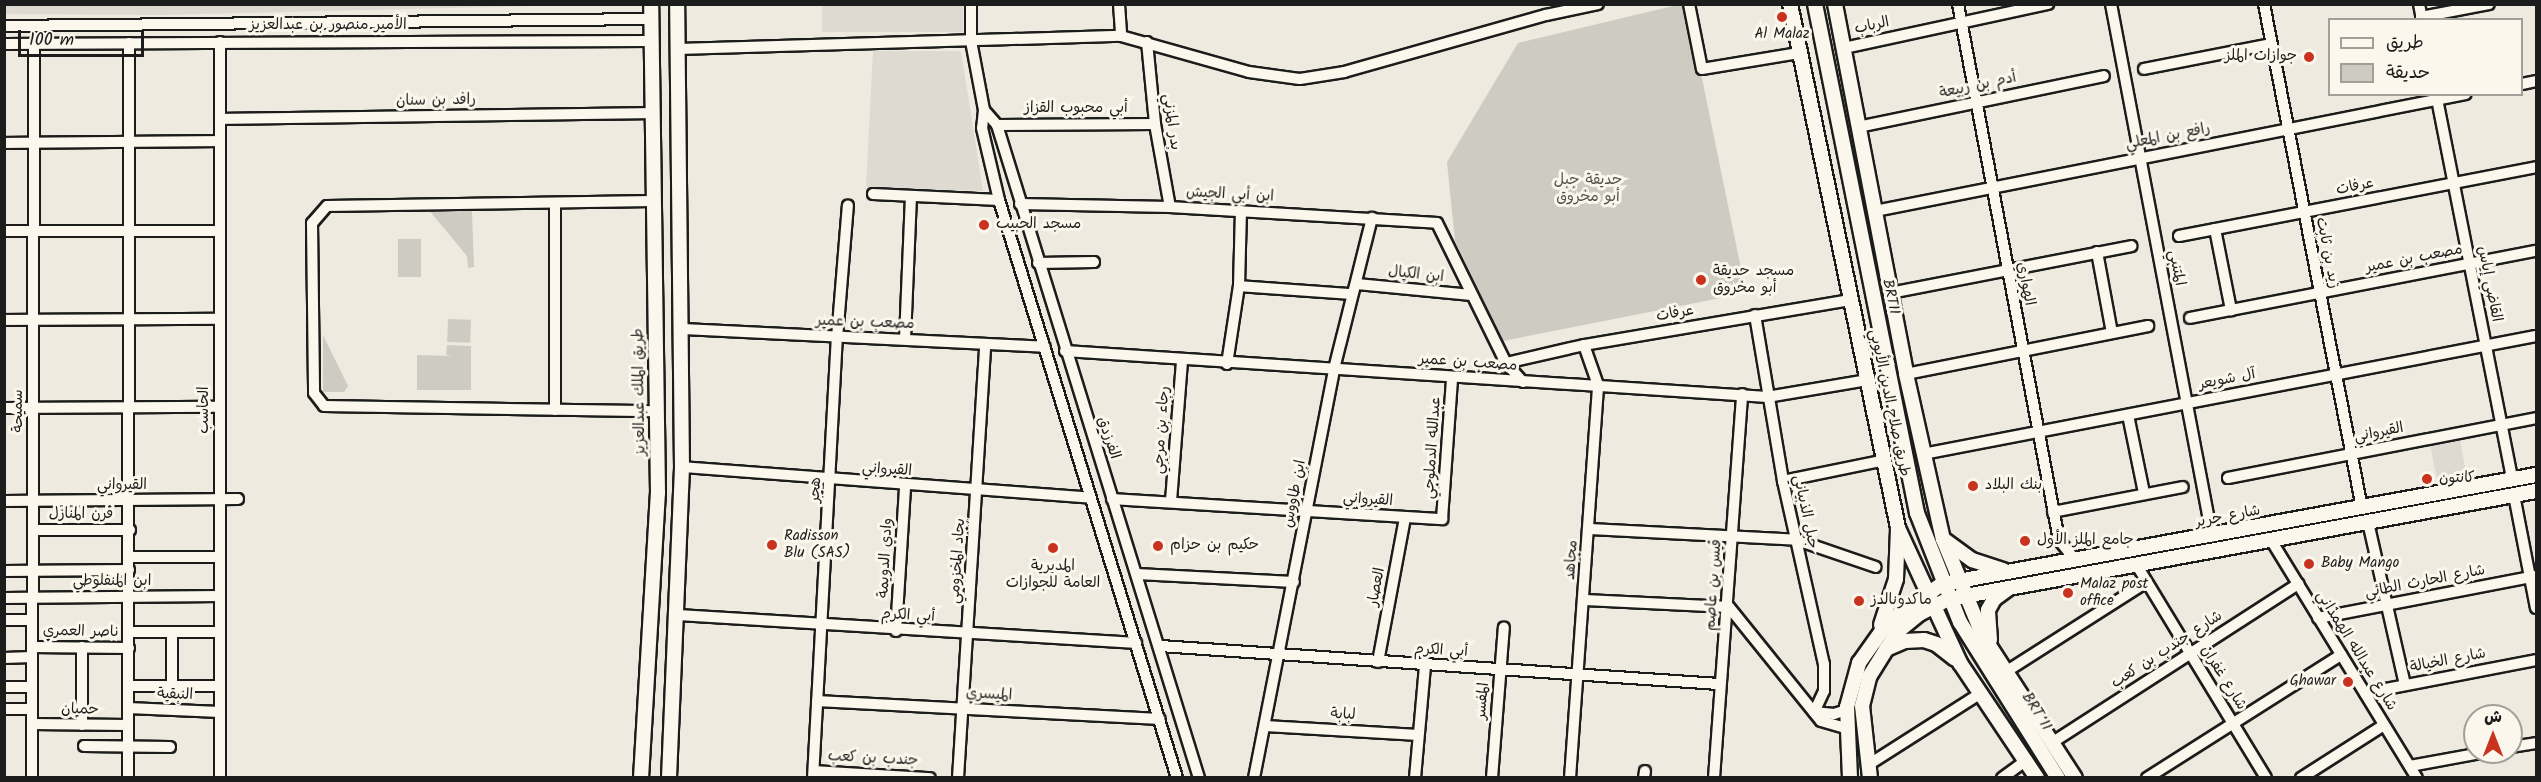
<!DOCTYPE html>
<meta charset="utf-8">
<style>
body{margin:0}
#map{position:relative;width:2541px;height:782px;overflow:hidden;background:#eeeadf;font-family:Kalam,"Playpen Sans Arabic",sans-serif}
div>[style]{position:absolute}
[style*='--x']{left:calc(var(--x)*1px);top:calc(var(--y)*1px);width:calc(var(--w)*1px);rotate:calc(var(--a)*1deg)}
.built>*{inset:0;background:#dedad1;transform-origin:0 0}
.green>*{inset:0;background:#ceccc2;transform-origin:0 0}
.roads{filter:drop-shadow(2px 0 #1c1c1c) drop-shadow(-2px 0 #1c1c1c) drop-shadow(0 2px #1c1c1c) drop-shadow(0 -2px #1c1c1c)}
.minor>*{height:10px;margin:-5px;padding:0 5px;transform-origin:5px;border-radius:5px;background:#fbf7ec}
.major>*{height:14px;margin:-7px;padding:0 7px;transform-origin:7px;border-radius:7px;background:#fbf7ec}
.dots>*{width:16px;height:16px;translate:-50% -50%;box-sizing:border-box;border:3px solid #fbf7ec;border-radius:50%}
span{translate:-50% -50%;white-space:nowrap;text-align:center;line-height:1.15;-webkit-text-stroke:6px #fbf7ec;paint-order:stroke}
.street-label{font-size:15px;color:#1c1c1c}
.poi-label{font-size:15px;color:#1c1c1c}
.right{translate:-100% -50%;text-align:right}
.left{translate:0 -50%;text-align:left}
.park-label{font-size:15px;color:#51514e}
.frame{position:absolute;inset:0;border:6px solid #1c1c1c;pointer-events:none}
.legend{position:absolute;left:2328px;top:18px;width:195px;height:78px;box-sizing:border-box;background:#fbf7ec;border:2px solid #a29f99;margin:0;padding:8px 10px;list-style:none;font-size:18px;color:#1c1c1c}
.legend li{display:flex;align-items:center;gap:12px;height:30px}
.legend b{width:30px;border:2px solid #a29f99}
.north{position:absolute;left:2463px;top:704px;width:60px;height:60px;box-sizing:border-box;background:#fbf7ec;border:2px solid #a29f99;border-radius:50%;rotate:0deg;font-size:16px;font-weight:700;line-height:24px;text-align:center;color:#1c1c1c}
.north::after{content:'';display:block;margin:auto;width:21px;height:27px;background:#c8321e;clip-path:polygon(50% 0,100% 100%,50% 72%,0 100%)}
.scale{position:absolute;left:18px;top:30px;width:126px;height:27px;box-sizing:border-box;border:3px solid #1c1c1c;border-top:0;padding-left:8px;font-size:18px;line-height:21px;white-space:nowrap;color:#1c1c1c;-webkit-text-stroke:4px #fbf7ec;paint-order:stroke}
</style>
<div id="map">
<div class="built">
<div style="clip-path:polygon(5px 4px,575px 4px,575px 5px,160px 15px,5px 14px)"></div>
<div style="left:822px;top:5px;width:141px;height:27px"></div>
<div style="clip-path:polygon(873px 51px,961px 51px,983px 191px,866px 187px)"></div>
<div style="left:2460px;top:441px;width:36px;height:30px;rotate:79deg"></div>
</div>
<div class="green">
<div style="clip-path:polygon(1677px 5px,1687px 5px,1746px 293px,1503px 341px,1455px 241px,1447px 162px,1518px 43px)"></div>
<div style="clip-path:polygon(468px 208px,472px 212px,474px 267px,468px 268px,467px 256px,428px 209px)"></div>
<div style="left:398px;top:239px;width:23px;height:38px"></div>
<div style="left:448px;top:319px;width:23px;height:23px;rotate:2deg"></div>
<div style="clip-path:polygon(323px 335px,348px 386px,344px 392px,323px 392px)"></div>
<div style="clip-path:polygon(447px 345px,471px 346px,471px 390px,417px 390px,417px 355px,452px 356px,446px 355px)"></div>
</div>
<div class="roads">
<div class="minor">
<div style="--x:971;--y:4;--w:37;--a:90"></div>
<div style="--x:971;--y:41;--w:70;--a:79.3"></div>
<div style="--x:984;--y:110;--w:18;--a:96"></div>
<div style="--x:982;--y:128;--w:74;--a:76.7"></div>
<div style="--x:999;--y:200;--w:605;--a:72.88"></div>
<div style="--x:1119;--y:4;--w:32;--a:86"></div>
<div style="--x:1689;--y:4;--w:66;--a:78.7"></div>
<div style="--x:1702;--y:69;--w:98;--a:-9.4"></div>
<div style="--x:1958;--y:4;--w:545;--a:79.33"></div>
<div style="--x:2059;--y:540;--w:27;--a:51"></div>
<div style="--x:2111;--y:4;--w:542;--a:79.25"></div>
<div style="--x:2264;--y:4;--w:513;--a:79"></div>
<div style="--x:2419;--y:4;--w:16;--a:79"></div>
<div style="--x:2421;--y:17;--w:69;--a:-10.8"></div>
<div style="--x:4;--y:26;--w:647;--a:-0.62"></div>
<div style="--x:220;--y:42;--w:736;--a:90"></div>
<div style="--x:1147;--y:42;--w:82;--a:84.4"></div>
<div style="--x:1155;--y:124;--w:84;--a:79.8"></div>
<div style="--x:4;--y:44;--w:647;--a:-0.27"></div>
<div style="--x:1844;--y:48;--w:209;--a:-12.2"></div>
<div style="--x:678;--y:49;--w:443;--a:-1.7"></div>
<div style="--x:1121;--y:36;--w:133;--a:15.7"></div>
<div style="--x:1249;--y:72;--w:51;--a:7.8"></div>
<div style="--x:1300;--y:79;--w:45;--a:-9"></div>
<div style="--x:1344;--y:72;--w:210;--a:-15.8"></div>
<div style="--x:1546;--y:15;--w:53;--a:-11.9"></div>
<div style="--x:2144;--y:69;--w:129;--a:-11.1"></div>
<div style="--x:2522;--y:84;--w:14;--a:-12"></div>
<div style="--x:2436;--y:94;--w:392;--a:78.8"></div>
<div style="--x:984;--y:110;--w:20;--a:49"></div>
<div style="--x:997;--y:125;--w:684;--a:72.81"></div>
<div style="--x:220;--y:119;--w:432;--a:-0.8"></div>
<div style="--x:997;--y:125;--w:158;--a:-0.4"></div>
<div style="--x:1858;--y:127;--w:251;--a:-11.7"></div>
<div style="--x:4;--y:143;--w:216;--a:-0.5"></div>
<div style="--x:873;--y:194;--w:126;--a:2.7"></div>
<div style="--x:653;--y:201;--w:326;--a:179.1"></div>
<div style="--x:327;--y:206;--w:23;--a:131"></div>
<div style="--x:312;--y:223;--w:170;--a:89.3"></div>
<div style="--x:314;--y:393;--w:16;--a:52"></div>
<div style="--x:324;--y:406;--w:333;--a:0.9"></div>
<div style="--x:555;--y:203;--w:207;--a:90"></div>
<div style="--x:1020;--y:204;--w:150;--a:1.1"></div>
<div style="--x:1170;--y:207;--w:267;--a:3.4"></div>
<div style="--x:1437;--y:223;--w:156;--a:63.8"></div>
<div style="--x:1875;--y:211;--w:602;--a:-11.2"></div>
<div style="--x:2215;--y:229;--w:83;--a:78.8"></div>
<div style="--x:4;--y:231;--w:216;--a:0"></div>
<div style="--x:2179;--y:236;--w:364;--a:-10.9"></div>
<div style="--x:2097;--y:252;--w:82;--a:79.5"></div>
<div style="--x:1038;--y:263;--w:56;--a:-1"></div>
<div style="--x:1357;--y:284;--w:115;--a:5.5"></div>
<div style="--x:1239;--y:286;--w:112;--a:4.1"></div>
<div style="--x:1890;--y:293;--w:246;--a:-11"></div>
<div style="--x:1755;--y:315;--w:168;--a:80.4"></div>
<div style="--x:1783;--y:481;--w:188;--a:77.4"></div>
<div style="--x:1824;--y:664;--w:27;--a:90"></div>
<div style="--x:1824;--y:691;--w:23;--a:115"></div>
<div style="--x:2190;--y:318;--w:352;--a:-11"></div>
<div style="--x:4;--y:320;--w:216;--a:-0.3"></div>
<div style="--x:683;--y:329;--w:362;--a:2.8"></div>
<div style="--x:905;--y:339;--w:143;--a:-87.6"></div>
<div style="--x:1065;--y:351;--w:704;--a:3.75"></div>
<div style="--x:1767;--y:397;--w:102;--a:-9.6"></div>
<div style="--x:1227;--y:364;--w:79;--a:-81.3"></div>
<div style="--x:1239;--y:286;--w:75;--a:-88.5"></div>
<div style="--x:1906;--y:374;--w:247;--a:-11.2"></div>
<div style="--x:1523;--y:382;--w:25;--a:-132"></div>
<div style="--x:1506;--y:363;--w:80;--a:-13"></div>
<div style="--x:1584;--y:345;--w:271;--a:-9.6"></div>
<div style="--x:4;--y:408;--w:216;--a:-0.3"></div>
<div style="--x:2128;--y:415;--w:80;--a:78.4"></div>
<div style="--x:1923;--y:454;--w:624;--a:-10.9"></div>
<div style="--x:682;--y:467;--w:409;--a:4.3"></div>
<div style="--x:2228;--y:478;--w:314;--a:-11"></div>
<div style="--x:1783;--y:481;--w:104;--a:-11.6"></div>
<div style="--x:2514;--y:495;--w:115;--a:79"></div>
<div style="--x:1112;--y:499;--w:331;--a:3.5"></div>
<div style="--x:1442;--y:519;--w:141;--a:-85.9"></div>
<div style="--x:4;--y:501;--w:234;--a:-0.5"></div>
<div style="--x:1171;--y:501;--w:140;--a:-85.5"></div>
<div style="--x:2053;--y:512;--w:132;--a:-10.9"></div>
<div style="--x:2368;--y:522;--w:167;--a:77.2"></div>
<div style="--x:1590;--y:529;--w:207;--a:3"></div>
<div style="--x:1797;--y:540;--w:83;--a:18.9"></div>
<div style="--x:33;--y:530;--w:97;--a:0"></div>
<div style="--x:2271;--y:540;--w:279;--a:58.5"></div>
<div style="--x:129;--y:557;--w:91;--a:0"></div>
<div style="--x:2136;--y:564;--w:250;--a:58.7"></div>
<div style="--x:4;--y:571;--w:125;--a:-0.5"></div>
<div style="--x:1137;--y:574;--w:157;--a:2.9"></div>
<div style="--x:4;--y:598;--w:216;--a:-0.5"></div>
<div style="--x:1585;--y:600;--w:144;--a:2.8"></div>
<div style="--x:1729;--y:607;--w:146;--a:51.1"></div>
<div style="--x:1821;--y:721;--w:26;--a:16"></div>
<div style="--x:679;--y:615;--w:458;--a:3.5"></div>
<div style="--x:2318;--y:618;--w:222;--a:-10.9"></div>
<div style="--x:4;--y:620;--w:28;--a:0"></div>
<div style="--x:896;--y:631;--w:145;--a:-86.4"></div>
<div style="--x:129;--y:632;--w:91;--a:0"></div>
<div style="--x:1160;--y:646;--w:560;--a:3.89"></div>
<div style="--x:32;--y:647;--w:97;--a:0.6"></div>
<div style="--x:4;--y:658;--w:28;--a:-2"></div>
<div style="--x:1378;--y:662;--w:147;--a:-79.4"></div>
<div style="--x:2007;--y:671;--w:164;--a:-32.5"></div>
<div style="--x:128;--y:686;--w:92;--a:0"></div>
<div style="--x:172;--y:686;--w:54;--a:-90"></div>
<div style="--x:4;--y:687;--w:28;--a:0"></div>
<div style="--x:2365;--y:693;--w:174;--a:-10.9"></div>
<div style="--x:817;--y:701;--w:343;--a:3"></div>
<div style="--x:128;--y:708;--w:92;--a:2.5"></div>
<div style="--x:4;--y:709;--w:28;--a:0"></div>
<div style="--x:1814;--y:712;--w:20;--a:6"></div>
<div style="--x:1834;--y:714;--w:13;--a:-18"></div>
<div style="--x:32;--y:724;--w:96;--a:0.6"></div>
<div style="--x:82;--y:725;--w:78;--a:-90"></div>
<div style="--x:1266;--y:726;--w:152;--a:3.4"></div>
<div style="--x:2053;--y:742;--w:292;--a:-32.8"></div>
<div style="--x:84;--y:746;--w:86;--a:0.7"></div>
<div style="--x:2511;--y:747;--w:25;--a:-9"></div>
<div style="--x:1868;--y:765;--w:134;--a:-32.5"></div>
<div style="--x:2410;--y:766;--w:77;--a:-10.4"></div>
<div style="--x:814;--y:771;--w:116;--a:3.5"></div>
<div style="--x:32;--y:778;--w:734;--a:-89.84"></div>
<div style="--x:128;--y:778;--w:735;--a:-89.92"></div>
<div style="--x:813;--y:778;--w:441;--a:-86.9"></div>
<div style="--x:837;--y:338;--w:133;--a:-85.3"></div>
<div style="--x:958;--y:778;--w:433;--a:-86.4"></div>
<div style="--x:1254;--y:778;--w:417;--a:-78.9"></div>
<div style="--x:1334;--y:369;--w:156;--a:-75.9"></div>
<div style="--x:1415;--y:778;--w:113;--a:-84.9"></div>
<div style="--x:1492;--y:778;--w:151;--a:-85.5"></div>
<div style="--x:1570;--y:778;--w:394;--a:-85.9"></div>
<div style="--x:1598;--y:385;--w:42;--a:-109.3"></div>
<div style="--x:1644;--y:778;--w:7;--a:-82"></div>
<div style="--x:1714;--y:778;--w:385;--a:-85.8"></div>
<div style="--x:2002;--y:778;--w:31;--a:-36"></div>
<div style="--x:2147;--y:778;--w:230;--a:-32.4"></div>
<div style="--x:2301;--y:778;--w:98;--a:-32.6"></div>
</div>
<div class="major">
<div style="--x:1790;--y:4;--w:535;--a:78.35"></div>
<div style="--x:1898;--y:528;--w:149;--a:65.3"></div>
<div style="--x:1960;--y:663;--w:138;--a:56.2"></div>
<div style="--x:1815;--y:4;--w:519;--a:78.67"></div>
<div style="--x:1917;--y:513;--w:117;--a:68.5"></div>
<div style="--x:1960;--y:622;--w:184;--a:57.9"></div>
<div style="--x:1835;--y:4;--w:377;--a:79.1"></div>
<div style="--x:1906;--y:374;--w:169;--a:77.4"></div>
<div style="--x:1943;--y:539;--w:105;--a:67.6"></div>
<div style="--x:1983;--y:636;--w:169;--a:57.1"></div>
<div style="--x:1943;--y:539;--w:36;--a:36"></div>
<div style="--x:1972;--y:560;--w:33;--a:18"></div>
<div style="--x:1881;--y:625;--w:48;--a:-71.9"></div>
<div style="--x:1896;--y:579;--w:49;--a:-87.7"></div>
<div style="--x:1990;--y:640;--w:30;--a:-94"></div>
<div style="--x:1988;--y:610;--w:13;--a:-61"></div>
<div style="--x:1994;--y:599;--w:19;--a:-36"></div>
<div style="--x:1886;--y:649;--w:21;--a:-23"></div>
<div style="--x:1905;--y:641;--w:19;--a:-3"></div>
<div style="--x:1924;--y:640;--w:13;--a:18"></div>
<div style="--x:1936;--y:644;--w:24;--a:38"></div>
<div style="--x:641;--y:778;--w:286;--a:-86.6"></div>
<div style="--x:658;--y:493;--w:489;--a:-90.8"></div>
<div style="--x:669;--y:778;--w:311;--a:-87.6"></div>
<div style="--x:682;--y:467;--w:463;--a:-90.6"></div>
<div style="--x:1850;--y:778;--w:71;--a:-92.4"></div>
<div style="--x:1847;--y:707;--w:46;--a:-74.7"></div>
<div style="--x:1859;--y:663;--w:50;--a:-54.7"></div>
<div style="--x:1888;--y:622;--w:66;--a:-35.1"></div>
<div style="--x:1942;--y:584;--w:604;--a:-10.4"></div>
<div style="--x:1870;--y:778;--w:72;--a:-96.3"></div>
<div style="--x:1862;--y:706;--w:30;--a:-76"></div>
<div style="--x:1869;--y:677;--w:53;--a:-58.1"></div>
<div style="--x:1897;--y:632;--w:28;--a:-39"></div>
<div style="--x:1919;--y:614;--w:34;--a:-27"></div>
<div style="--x:1949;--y:599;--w:597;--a:-10.43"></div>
</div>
</div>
<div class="dots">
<div style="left:1782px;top:17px;background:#c8321e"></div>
<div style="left:2309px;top:57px;background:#c8321e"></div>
<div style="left:984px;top:225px;background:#c8321e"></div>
<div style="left:1701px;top:280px;background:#c8321e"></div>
<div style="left:2427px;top:479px;background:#c8321e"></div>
<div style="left:1973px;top:486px;background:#c8321e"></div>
<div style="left:2025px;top:541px;background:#c8321e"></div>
<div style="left:772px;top:545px;background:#c8321e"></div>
<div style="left:1158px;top:546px;background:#c8321e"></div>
<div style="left:1053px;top:548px;background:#c8321e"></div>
<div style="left:2309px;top:564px;background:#c8321e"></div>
<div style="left:2068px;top:593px;background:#c8321e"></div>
<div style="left:1859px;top:601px;background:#c8321e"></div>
<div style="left:2348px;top:682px;background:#c8321e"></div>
</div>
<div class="street-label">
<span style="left:328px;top:26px">الأمير منصور بن عبدالعزيز</span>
<span style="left:1872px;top:26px;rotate:-12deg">الرباب</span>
<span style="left:1978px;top:86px;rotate:-12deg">أدم بن ربيعة</span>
<span style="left:436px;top:101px;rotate:-1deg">رافد بن سنان</span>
<span style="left:1076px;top:109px">أبي محبوب القزاز</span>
<span style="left:1171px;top:122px;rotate:82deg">بدر المزني</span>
<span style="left:2168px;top:137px;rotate:-11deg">رافع بن المعلي</span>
<span style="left:2355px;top:187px;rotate:-11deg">عرفات</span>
<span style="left:1230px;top:195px;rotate:3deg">ابن أبي الجيش</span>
<span style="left:2327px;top:253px;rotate:79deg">زيد بن ثابت</span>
<span style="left:2414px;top:259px;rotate:-11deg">مصعب بن عمير</span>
<span style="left:2176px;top:268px;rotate:79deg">المتنبي</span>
<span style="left:1416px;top:275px;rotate:6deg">ابن الكيال</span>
<span style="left:2025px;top:284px;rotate:79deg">الهواري</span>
<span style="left:2489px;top:284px;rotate:79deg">القاضي إياس</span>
<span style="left:1890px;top:297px;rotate:78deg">BRT11</span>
<span style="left:1675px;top:314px;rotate:-10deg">عرفات</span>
<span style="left:865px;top:323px;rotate:2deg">مصعب بن عمير</span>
<span style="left:1468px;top:363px;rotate:4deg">مصعب بن عمير</span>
<span style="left:2227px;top:380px;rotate:-11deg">آل شويعر</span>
<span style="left:640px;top:392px;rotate:-91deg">طريق الملك عبدالعزيز</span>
<span style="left:1889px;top:403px;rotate:78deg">طريق صلاح الدين الأيوبي</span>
<span style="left:205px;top:410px;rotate:-90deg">الحاسب</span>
<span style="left:19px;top:411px;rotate:-90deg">سميحة</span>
<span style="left:1162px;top:430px;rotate:-86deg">رجاء بن مرجي</span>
<span style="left:2379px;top:433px;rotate:-11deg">القيرواني</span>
<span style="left:1108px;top:438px;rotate:72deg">الفرزدق</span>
<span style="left:1433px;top:448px;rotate:-86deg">عبدالله الدملوجي</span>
<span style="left:887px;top:470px;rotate:4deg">القيرواني</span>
<span style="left:122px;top:486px">القيرواني</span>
<span style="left:816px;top:490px;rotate:-86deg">هجر</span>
<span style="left:1295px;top:494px;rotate:-79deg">ابن طاووس</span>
<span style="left:1368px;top:500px;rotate:4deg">القيرواني</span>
<span style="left:1805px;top:512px;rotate:78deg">جبل الذبياني</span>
<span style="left:81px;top:515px">قرن المنازل</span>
<span style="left:2228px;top:517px;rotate:-11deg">شارع جرير</span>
<span style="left:886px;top:558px;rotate:-87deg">وادي الدويمة</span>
<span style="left:1572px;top:560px;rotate:-86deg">مجاهد</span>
<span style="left:958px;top:561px;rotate:-86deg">بجاد المخزومي</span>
<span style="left:112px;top:582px">ابن المنفلوطي</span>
<span style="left:2425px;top:582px;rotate:-11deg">شارع الحارث الطائي</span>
<span style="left:1714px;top:585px;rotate:-86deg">قيس بن عاصم</span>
<span style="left:1377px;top:587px;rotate:-79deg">العصار</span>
<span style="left:908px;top:616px;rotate:3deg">أبي الكرم</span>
<span style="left:81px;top:632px;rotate:1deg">ناصر العمري</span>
<span style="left:2167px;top:650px;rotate:-33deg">شارع جندب بن كعب</span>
<span style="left:1441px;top:651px;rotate:3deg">أبي الكرم</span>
<span style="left:2356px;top:651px;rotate:58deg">شارع عبدالله الهمذاني</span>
<span style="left:2448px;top:661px;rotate:-11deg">شارع الخيالة</span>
<span style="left:2223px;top:678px;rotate:58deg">شارع غفران</span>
<span style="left:175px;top:695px;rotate:2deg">النبقية</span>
<span style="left:989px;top:695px;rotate:3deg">الميسري</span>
<span style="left:1483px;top:701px;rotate:-85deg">المفسر</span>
<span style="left:80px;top:710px;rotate:1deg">حميان</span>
<span style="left:2036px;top:712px;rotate:58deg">BRT 11</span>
<span style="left:1343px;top:715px;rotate:3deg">لبابة</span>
<span style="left:873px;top:759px;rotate:3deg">جندب بن كعب</span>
</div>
<div class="poi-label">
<span style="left:1782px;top:35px">Al Malaz</span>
<span class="right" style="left:2297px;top:57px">جوازات الملز</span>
<span class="left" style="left:996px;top:225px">مسجد الحبيب</span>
<span class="left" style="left:1713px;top:280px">مسجد حديقة<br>أبو مخروق</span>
<span class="left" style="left:2439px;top:479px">كانتون</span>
<span class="left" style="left:1985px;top:486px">بنك البلاد</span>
<span class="left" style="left:784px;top:545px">Radisson<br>Blu (SAS)</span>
<span class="left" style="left:2037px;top:541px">جامع الملز الأول</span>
<span class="left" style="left:1170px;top:546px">حكيم بن حزام</span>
<span class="left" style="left:2321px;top:564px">Baby Mango</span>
<span style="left:1053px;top:575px">المديرية<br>العامة للجوازات</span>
<span class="left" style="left:2080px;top:593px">Malaz post<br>office</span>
<span class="left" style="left:1871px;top:601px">ماكدونالدز</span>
<span class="right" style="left:2336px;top:682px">Ghawar</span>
</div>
<div class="park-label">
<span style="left:1588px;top:189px">حديقة جبل<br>أبو مخروق</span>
</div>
<div class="frame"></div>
<ul class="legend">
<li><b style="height:8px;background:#fbf7ec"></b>طريق</li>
<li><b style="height:16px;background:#ceccc2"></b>حديقة</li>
</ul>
<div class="north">ش</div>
<div class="scale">100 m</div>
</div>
